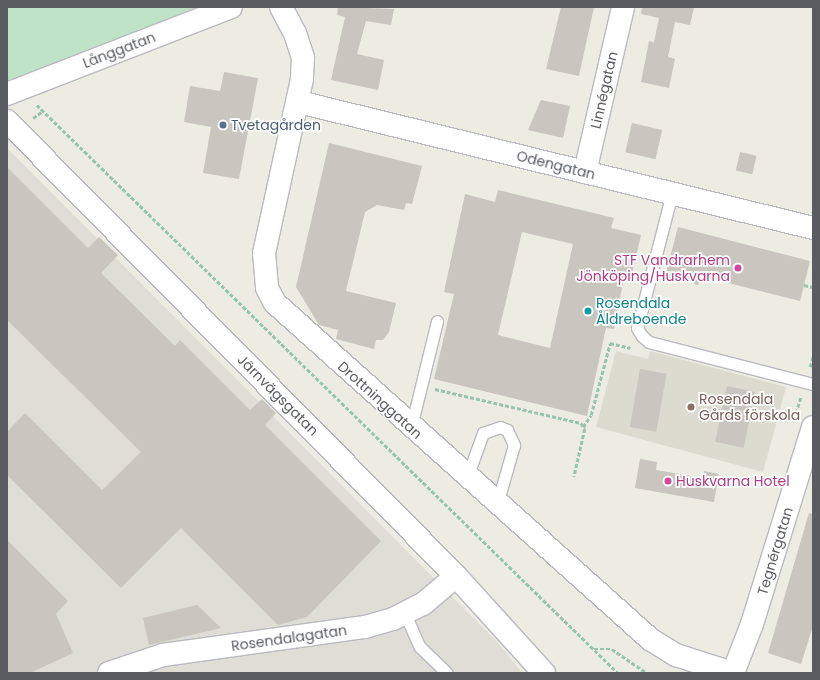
<!DOCTYPE html>
<meta charset="utf-8">
<style>
body{margin:0}
#map{position:relative;width:820px;height:680px;overflow:hidden;background:#ecece2;font-family:Poppins,sans-serif}
div>[style]{position:absolute}
[style*='--x']{left:calc(var(--x)*1px);top:calc(var(--y)*1px);width:calc(var(--w)*1px);rotate:calc(var(--a)*1deg)}
.industrial>*{inset:0;background:#deddd6}
.education>*{inset:0;background:#dcdbd0}
.green>*{inset:0;background:#bfe3c6}
.building>*{inset:0;background:#c8c6bf;transform-origin:0 0}
.path>*{height:2.5px;margin-top:-1.25px;transform-origin:0;background:repeating-linear-gradient(90deg,#99c3ae 0 4px,transparent 0 6px)}
.roads{filter:drop-shadow(1px 0 #b9bac0) drop-shadow(-1px 0 #b9bac0) drop-shadow(0 1px #b9bac0) drop-shadow(0 -1px #b9bac0)}
.service>*{height:11px;margin:-5.5px;padding:0 5.5px;transform-origin:5.5px;border-radius:5.5px;background:#fff}
.minor>*{height:22px;margin:-11px;padding:0 11px;transform-origin:11px;border-radius:11px;background:#fff}
.tertiary>*{height:22px;margin:-11px;padding:0 11px;transform-origin:11px;border-radius:11px;background:#fff}
.dots>*{width:11px;height:11px;translate:-50% -50%;box-sizing:border-box;border:2px solid #fff;border-radius:50%}
span{translate:-50% -50%;white-space:nowrap;text-align:center;line-height:1.15;-webkit-text-stroke:3.5px #fff;paint-order:stroke}
.street-label{font-size:14px;color:#5a5c62}
.service-label{font-size:14px;color:#4e5e75}
.left{translate:0 -50%;text-align:left}
.hotel-label{font-size:14px;color:#b23c85}
.right{translate:-100% -50%;text-align:right}
.culture-label{font-size:14px;color:#0d838f}
.education-label{font-size:14px;color:#785e54}
.frame{position:absolute;inset:0;border:8px solid #5a5c62;pointer-events:none}
</style>
<div id="map">
<div class="industrial">
<div style="clip-path:polygon(7px 148px,499px 644px,522px 673px,7px 673px)"></div>
</div>
<div class="education">
<div style="clip-path:polygon(616px 351px,648px 359px,650px 351px,786px 387px,763px 472px,596px 427px)"></div>
</div>
<div class="green">
<div style="clip-path:polygon(7px 7px,217px 7px,7px 86px)"></div>
</div>
<div class="building">
<div style="clip-path:polygon(338px 7px,394px 9px,391px 25px,366px 21px,357px 54px,384px 60px,378px 90px,331px 80px,345px 17px,337px 15px)"></div>
<div style="clip-path:polygon(561px 7px,594px 7px,579px 76px,546px 69px)"></div>
<div style="clip-path:polygon(642px 7px,694px 7px,690px 25px,675px 22px,668px 57px,675px 59px,669px 88px,641px 82px,649px 41px,654px 42px,659px 18px,641px 14px)"></div>
<div style="clip-path:polygon(224px 72px,258px 78px,239px 179px,203px 173px,211px 127px,184px 122px,190px 86px,220px 91px)"></div>
<div style="clip-path:polygon(541px 100px,570px 106px,563px 138px,528px 130px)"></div>
<div style="left:632px;top:123px;width:31px;height:30px;rotate:13deg"></div>
<div style="clip-path:polygon(329px 143px,422px 166px,412px 204px,406px 203px,404px 210px,377px 205px,365px 212px,346px 291px,396px 303px,389px 332px,383px 340px,376px 340px,374px 349px,336px 339px,338px 330px,319px 325px,296px 287px)"></div>
<div style="left:740px;top:152px;width:17px;height:19px;rotate:13deg"></div>
<div style="clip-path:polygon(7px 167px,88px 248px,99px 237px,118px 255px,101px 273px,175px 346px,180px 340px,250px 410px,262px 399px,276px 413px,265px 425px,381px 541px,307px 617px,278px 625px,181px 528px,121px 588px,7px 475px,7px 432px,25px 413px,102px 490px,141px 452px,7px 320px)"></div>
<div style="clip-path:polygon(evenodd,498px 190px,614px 218px,611px 228px,641px 235px,632px 274px,625px 272px,614px 329px,606px 328px,587px 416px,434px 379px,454px 294px,444px 292px,465px 194px,495px 202px,498px 190px,522px 232px,573px 244px,550px 348px,498px 335px,522px 232px)"></div>
<div style="clip-path:polygon(678px 227px,810px 261px,800px 301px,701px 276px,698px 285px,665px 277px)"></div>
<div style="left:640px;top:369px;width:27px;height:59px;rotate:10deg"></div>
<div style="left:727px;top:386px;width:29px;height:57px;rotate:12deg"></div>
<div style="clip-path:polygon(640px 459px,657px 462px,656px 470px,703px 478px,704px 471px,719px 474px,714px 502px,635px 488px)"></div>
<div style="clip-path:polygon(809px 513px,813px 514px,813px 626px,801px 664px,768px 653px)"></div>
<div style="clip-path:polygon(7px 540px,68px 601px,56px 614px,73px 653px,30px 673px,7px 673px)"></div>
<div style="clip-path:polygon(197px 605px,221px 628px,149px 645px,143px 618px)"></div>
</div>
<div class="path">
<div style="--x:37;--y:105;--w:813;--a:44.35"></div>
<div style="--x:33;--y:118;--w:12;--a:-35"></div>
<div style="--x:804;--y:285;--w:9;--a:13"></div>
<div style="--x:810;--y:367;--w:11;--a:-75"></div>
<div style="--x:435;--y:389;--w:150;--a:13.1"></div>
<div style="--x:581;--y:423;--w:7;--a:56"></div>
<div style="--x:585;--y:429;--w:49;--a:102.9"></div>
<div style="--x:796;--y:413;--w:18;--a:-74"></div>
<div style="--x:583;--y:427;--w:14;--a:-56"></div>
<div style="--x:591;--y:415;--w:74;--a:-75.2"></div>
<div style="--x:610;--y:343;--w:21;--a:14"></div>
<div style="--x:594;--y:649;--w:18;--a:0"></div>
<div style="--x:612;--y:649;--w:42;--a:34.4"></div>
</div>
<div class="roads">
<div class="service">
<div style="--x:672;--y:193;--w:139;--a:104.5"></div>
<div style="--x:637;--y:328;--w:9;--a:58"></div>
<div style="--x:642;--y:336;--w:9;--a:41"></div>
<div style="--x:649;--y:342;--w:169;--a:14.4"></div>
<div style="--x:411;--y:427;--w:109;--a:-76.2"></div>
<div style="--x:467;--y:477;--w:47;--a:-70"></div>
<div style="--x:483;--y:433;--w:18;--a:-19"></div>
<div style="--x:500;--y:427;--w:8;--a:23"></div>
<div style="--x:507;--y:430;--w:17;--a:65"></div>
<div style="--x:514;--y:445;--w:61;--a:106.1"></div>
<div style="--x:405;--y:614;--w:36;--a:66"></div>
<div style="--x:420;--y:647;--w:37;--a:44"></div>
</div>
<div class="minor">
<div style="--x:281;--y:7;--w:30;--a:62"></div>
<div style="--x:295;--y:33;--w:26;--a:72"></div>
<div style="--x:303;--y:58;--w:21;--a:93"></div>
<div style="--x:302;--y:79;--w:178;--a:102.3"></div>
<div style="--x:264;--y:253;--w:35;--a:85"></div>
<div style="--x:267;--y:288;--w:17;--a:62"></div>
<div style="--x:275;--y:303;--w:504;--a:41.86"></div>
<div style="--x:650;--y:639;--w:31;--a:32"></div>
<div style="--x:676;--y:655;--w:59;--a:17.8"></div>
<div style="--x:299;--y:102;--w:529;--a:13.77"></div>
<div style="--x:585;--y:172;--w:169;--a:-77"></div>
<div style="--x:109;--y:673;--w:57;--a:-18.4"></div>
<div style="--x:163;--y:655;--w:204;--a:-7.9"></div>
<div style="--x:365;--y:627;--w:29;--a:-16"></div>
<div style="--x:393;--y:619;--w:34;--a:-27"></div>
<div style="--x:423;--y:604;--w:43;--a:-40.3"></div>
<div style="--x:733;--y:673;--w:53;--a:-68.8"></div>
<div style="--x:752;--y:624;--w:206;--a:-72.8"></div>
</div>
<div class="tertiary">
<div style="--x:7;--y:94;--w:240;--a:-21.2"></div>
<div style="--x:7;--y:121;--w:639;--a:45.38"></div>
<div style="--x:456;--y:576;--w:131;--a:47.8"></div>
</div>
</div>
<div class="dots">
<div style="left:223px;top:125px;background:#5c6f8a"></div>
<div style="left:738px;top:268px;background:#d1479c"></div>
<div style="left:588px;top:311px;background:#0f9aa8"></div>
<div style="left:691px;top:407px;background:#8d6e63"></div>
<div style="left:668px;top:481px;background:#d1479c"></div>
</div>
<div class="street-label">
<span style="left:119px;top:50px;rotate:-21deg">Långgatan</span>
<span style="left:604px;top:90px;rotate:-77deg">Linnégatan</span>
<span style="left:556px;top:165px;rotate:14deg">Odengatan</span>
<span style="left:278px;top:395px;rotate:45deg">Järnvägsgatan</span>
<span style="left:380px;top:400px;rotate:42deg">Drottninggatan</span>
<span style="left:775px;top:551px;rotate:-73deg">Tegnérgatan</span>
<span style="left:289px;top:638px;rotate:-8deg">Rosendalagatan</span>
</div>
<div class="service-label">
<span class="left" style="left:231px;top:125px">Tvetagården</span>
</div>
<div class="hotel-label">
<span class="right" style="left:730px;top:268px">STF Vandrarhem<br>Jönköping/Huskvarna</span>
<span class="left" style="left:676px;top:481px">Huskvarna Hotel</span>
</div>
<div class="culture-label">
<span class="left" style="left:596px;top:311px">Rosendala<br>Åldreboende</span>
</div>
<div class="education-label">
<span class="left" style="left:699px;top:407px">Rosendala<br>Gårds förskola</span>
</div>
<div class="frame"></div>
</div>
